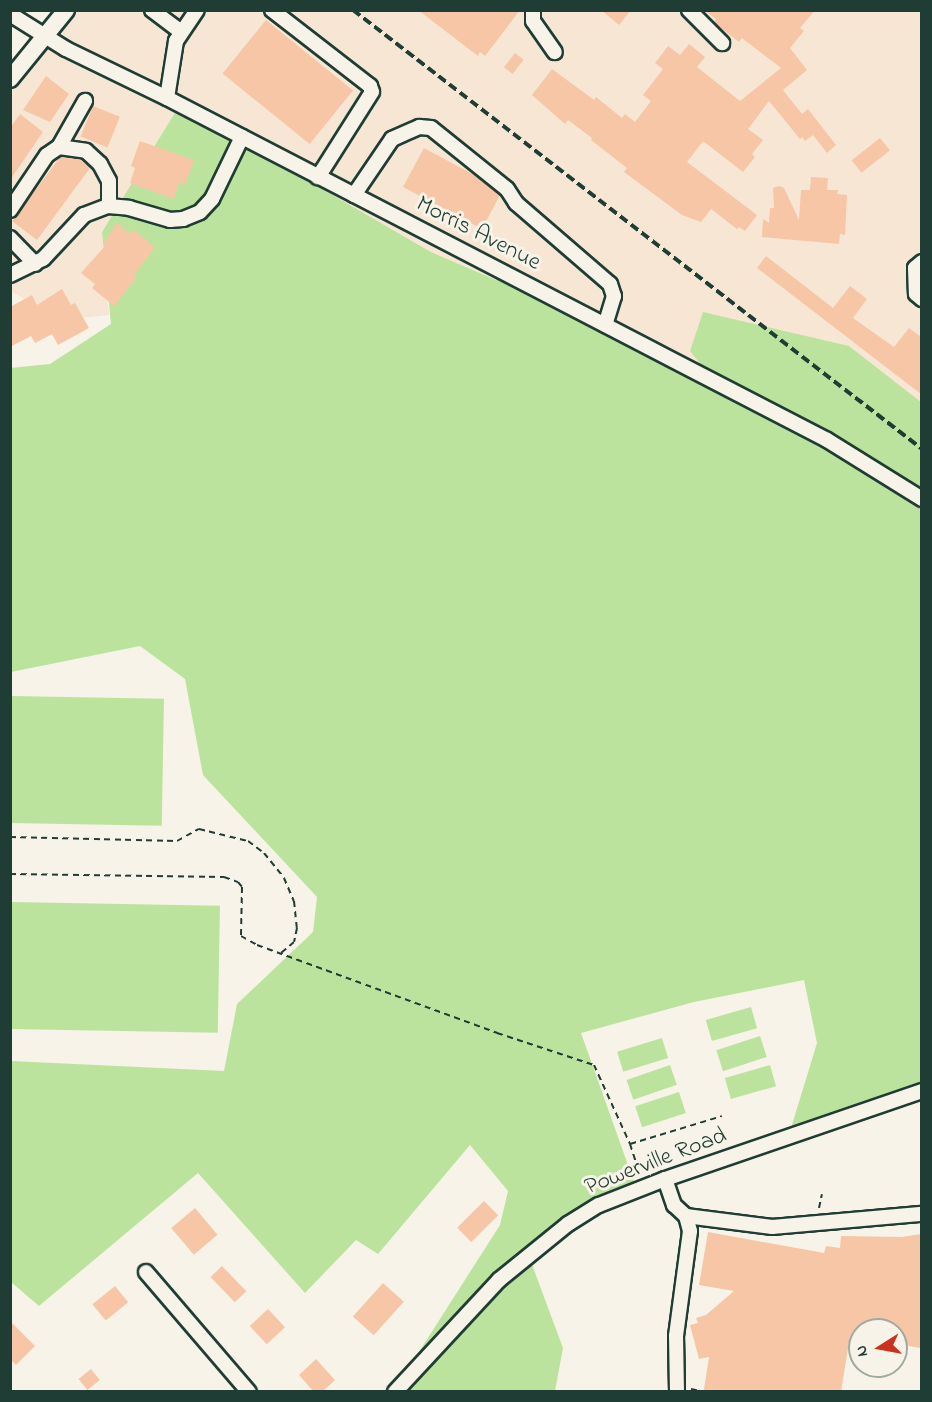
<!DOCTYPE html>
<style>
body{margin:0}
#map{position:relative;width:932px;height:1402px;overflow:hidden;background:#f7f3e8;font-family:"Indie Flower",sans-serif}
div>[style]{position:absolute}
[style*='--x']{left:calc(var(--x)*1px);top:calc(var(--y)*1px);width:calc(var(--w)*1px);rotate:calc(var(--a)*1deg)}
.built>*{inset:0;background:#f7e6d4}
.green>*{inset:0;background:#bce39e;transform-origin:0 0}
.building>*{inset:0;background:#f6c6a6;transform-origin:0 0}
.path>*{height:2px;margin-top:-1px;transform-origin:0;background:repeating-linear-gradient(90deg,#1f3d34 0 6px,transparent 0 10.5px)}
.roads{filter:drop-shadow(2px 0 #1f3d34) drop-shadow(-2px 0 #1f3d34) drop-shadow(0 2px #1f3d34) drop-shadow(0 -2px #1f3d34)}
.minor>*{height:14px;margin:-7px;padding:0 7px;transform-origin:7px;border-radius:7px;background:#f7f3e8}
.major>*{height:16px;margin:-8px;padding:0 8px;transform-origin:8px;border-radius:8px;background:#f7f3e8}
.rail>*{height:4px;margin-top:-2px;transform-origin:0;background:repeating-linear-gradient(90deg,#1f3d34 0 9px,transparent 0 13.5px)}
span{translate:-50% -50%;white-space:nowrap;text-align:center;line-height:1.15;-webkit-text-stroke:6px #f7f3e8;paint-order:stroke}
.street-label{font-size:24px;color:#1f3d34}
.frame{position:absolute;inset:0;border:12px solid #1f3d34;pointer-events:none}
.north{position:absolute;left:848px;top:1318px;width:60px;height:60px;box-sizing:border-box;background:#f7f3e8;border:2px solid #a1aaa0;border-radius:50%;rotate:259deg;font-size:16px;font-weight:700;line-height:24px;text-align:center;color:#1f3d34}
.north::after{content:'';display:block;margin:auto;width:21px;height:27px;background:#c8321e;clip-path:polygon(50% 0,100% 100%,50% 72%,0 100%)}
</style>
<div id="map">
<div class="built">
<div style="clip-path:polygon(66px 11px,921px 11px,921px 402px,849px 346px,724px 392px,497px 280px,431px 252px,179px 106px,102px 232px,109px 315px,60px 320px,11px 291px,10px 81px)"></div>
</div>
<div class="green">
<div style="clip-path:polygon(179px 106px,431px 252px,496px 280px,512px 266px,722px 391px,690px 351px,703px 312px,849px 346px,921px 402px,921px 1089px,791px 1128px,817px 1043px,804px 980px,694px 1002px,581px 1033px,634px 1182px,604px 1195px,546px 1231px,527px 1251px,563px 1348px,555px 1391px,394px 1391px,500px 1225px,508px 1191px,470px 1145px,378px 1254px,356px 1240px,305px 1293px,198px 1173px,39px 1306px,11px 1282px,11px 1061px,224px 1071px,237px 1004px,313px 932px,317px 897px,203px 775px,185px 679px,140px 646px,11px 672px,10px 368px,50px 364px,111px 324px,102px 232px)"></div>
<div style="left:11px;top:696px;width:153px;height:127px;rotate:1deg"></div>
<div style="left:11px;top:902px;width:209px;height:127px;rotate:1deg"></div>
<div style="left:751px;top:1007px;width:22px;height:47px;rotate:74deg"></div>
<div style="left:760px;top:1036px;width:22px;height:46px;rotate:72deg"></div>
<div style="left:662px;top:1038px;width:21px;height:47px;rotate:73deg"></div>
<div style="left:670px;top:1065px;width:21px;height:46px;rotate:71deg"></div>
<div style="left:770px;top:1065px;width:22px;height:47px;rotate:74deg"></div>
<div style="left:679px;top:1092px;width:22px;height:46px;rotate:72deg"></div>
</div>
<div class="building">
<div style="clip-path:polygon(418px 10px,520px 10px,485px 56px,480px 52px,478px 56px)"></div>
<div style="clip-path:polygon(601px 10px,631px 10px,619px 25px)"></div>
<div style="clip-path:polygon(704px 10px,815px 10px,800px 28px,804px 31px,790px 48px,807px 70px,783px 90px,802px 114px,808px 109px,836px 145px,827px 153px,813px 135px,805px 141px,802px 137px,800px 139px,769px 101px,748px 129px,763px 140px,752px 154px,755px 157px,743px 172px,703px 141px,687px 162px,757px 215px,745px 231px,739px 227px,737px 229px,711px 209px,701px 222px,682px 215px,624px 172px,627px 168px,591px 140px,592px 138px,568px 120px,565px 124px,532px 95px,552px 69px,594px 100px,596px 97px,622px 118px,625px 114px,635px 122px,651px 101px,643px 95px,663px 69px,655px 63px,668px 46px,680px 55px,689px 44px,705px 57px,697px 67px,740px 101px,781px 68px,742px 38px,739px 42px,717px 25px,714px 22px,716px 19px)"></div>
<div style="left:266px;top:20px;width:112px;height:69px;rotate:39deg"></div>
<div style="left:515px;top:53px;width:11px;height:18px;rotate:38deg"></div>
<div style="clip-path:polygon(46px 76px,69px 94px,50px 122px,23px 110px)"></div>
<div style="left:93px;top:106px;width:29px;height:33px;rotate:22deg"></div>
<div style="clip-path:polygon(20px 114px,43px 132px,10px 180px,10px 128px)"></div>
<div style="left:880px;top:138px;width:16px;height:36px;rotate:52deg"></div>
<div style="clip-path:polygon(140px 141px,194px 160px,185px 185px,179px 183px,174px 199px,130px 183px,135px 168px,131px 166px)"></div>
<div style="clip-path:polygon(424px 148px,476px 176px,500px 195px,482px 229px,403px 187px)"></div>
<div style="clip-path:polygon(61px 156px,79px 159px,90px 168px,37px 240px,12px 221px)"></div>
<div style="clip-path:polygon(811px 177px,828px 178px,827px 190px,838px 190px,837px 194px,847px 195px,845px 235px,840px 234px,839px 244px,762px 237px,763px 219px,769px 223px,770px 208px,774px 208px,773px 188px,779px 186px,784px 188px,799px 220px,801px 190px,810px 190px)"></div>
<div style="clip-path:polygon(117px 223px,131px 234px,134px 230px,155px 247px,134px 275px,137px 277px,114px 306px,92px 288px,95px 284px,81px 273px,105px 246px,103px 244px)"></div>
<div style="clip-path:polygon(766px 256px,833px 308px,850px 286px,867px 299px,853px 318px,894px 347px,909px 328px,921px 337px,921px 394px,757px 268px)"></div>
<div style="clip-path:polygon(62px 289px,71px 305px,75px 303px,89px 328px,58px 345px,52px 334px,35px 343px,31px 336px,10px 347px,10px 307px,32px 295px,37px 305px)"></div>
<div style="left:484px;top:1201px;width:20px;height:38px;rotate:45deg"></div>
<div style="left:195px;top:1208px;width:35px;height:31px;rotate:50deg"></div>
<div style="clip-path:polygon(708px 1232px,824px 1253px,826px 1246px,840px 1248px,841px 1236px,902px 1237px,921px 1234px,921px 1348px,896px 1344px,896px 1330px,860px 1330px,860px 1338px,850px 1336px,841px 1392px,706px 1392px,704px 1389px,709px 1357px,699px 1359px,690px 1325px,698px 1323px,696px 1318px,706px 1315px,734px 1291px,699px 1285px)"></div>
<div style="left:222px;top:1266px;width:35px;height:16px;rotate:46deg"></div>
<div style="left:383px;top:1283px;width:28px;height:45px;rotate:42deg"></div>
<div style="left:115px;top:1286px;width:21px;height:29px;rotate:51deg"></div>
<div style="left:268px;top:1309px;width:25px;height:25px;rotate:47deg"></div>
<div style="clip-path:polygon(10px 1321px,35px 1346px,16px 1365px,10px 1359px)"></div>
<div style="clip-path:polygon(316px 1359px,335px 1380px,322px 1392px,314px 1392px,299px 1375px)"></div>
<div style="left:91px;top:1369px;width:14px;height:16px;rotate:51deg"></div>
</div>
<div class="path">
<div style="--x:10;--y:837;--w:167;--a:1.4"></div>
<div style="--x:177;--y:841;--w:25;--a:-29"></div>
<div style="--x:199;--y:829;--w:50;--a:13.8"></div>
<div style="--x:248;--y:841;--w:20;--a:37"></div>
<div style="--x:264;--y:853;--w:32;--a:51"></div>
<div style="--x:284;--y:878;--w:25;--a:67"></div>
<div style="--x:294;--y:901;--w:27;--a:84"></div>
<div style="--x:297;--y:928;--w:14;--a:102"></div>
<div style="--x:294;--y:942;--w:17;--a:140"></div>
<div style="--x:10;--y:874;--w:214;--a:0.8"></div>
<div style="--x:224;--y:877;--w:15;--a:20"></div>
<div style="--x:238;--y:882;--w:6;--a:51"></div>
<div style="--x:242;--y:887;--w:49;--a:91.2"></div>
<div style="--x:241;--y:936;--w:18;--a:29"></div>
<div style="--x:257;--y:945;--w:256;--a:20.1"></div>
<div style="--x:497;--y:1033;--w:102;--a:18.3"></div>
<div style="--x:594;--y:1065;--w:87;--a:65.5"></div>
<div style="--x:630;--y:1144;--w:23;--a:72"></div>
<div style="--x:637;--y:1166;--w:8;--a:130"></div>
<div style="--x:632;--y:1172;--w:4;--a:76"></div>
<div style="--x:630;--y:1144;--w:96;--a:-16.9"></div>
<div style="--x:819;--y:1208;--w:14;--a:-78"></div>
<div style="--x:691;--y:1389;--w:14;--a:12"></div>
</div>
<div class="roads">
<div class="minor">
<div style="--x:152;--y:10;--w:36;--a:37"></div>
<div style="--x:272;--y:10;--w:124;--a:37.8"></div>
<div style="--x:370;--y:86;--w:6;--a:72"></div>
<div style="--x:372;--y:92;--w:101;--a:122.4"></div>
<div style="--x:533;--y:10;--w:11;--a:90"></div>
<div style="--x:533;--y:21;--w:38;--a:55"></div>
<div style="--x:689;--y:10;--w:47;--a:45"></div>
<div style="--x:10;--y:14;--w:66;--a:32"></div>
<div style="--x:66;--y:49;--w:112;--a:25.9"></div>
<div style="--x:167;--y:98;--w:743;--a:27.39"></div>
<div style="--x:827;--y:440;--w:112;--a:31.8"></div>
<div style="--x:167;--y:98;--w:58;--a:-81"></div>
<div style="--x:176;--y:41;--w:37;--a:-56"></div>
<div style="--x:59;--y:147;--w:53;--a:-60.5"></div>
<div style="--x:354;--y:195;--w:68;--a:-55.8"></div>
<div style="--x:392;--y:139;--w:30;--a:-24"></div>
<div style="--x:419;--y:127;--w:12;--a:5"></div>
<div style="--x:431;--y:128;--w:97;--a:38.8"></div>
<div style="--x:507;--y:189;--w:17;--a:57"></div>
<div style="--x:516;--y:203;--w:124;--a:40.8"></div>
<div style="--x:610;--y:284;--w:13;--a:72"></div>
<div style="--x:614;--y:296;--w:30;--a:107"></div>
<div style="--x:10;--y:210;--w:66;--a:-56.1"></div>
<div style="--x:47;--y:155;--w:14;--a:-34"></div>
<div style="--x:59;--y:147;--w:27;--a:8"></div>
<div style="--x:86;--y:151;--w:19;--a:43"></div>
<div style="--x:100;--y:164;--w:19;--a:62"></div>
<div style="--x:109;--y:181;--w:25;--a:90"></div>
<div style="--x:10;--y:238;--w:36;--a:46"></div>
<div style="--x:922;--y:262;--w:9;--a:139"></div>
<div style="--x:915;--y:268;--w:26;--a:88"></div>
<div style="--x:916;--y:294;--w:8;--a:40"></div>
<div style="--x:10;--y:275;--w:37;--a:-26"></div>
<div style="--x:43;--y:259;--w:60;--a:-47"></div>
<div style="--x:84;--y:215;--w:26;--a:-21"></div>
<div style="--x:108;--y:206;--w:21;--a:5"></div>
<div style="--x:129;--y:208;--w:43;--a:16.3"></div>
<div style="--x:170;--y:220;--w:13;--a:-4"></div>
<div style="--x:183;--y:219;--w:18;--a:-22"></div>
<div style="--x:200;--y:212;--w:18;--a:-47"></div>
<div style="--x:212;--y:199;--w:69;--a:-64.2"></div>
<div style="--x:665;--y:1179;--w:28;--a:71"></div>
<div style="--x:674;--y:1205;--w:16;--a:43"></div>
<div style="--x:686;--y:1216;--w:87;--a:7.3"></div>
<div style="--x:772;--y:1227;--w:151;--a:-5"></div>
<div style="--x:146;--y:1272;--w:158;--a:49.4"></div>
<div style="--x:395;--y:1392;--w:153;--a:-47.1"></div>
<div style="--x:499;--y:1280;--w:89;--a:-39.1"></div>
<div style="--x:568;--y:1224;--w:36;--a:-32"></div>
<div style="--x:599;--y:1205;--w:71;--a:-21.5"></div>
<div style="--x:665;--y:1179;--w:272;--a:-18.9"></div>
<div style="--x:677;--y:1392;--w:56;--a:-91"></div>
<div style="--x:676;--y:1336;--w:106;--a:-82.4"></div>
<div style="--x:690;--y:1231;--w:16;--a:-105"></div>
</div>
<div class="major">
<div style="--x:10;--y:79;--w:89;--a:-50.9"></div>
</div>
</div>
<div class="rail">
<div style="--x:353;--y:10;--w:719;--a:37.65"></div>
</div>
<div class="street-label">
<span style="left:478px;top:234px;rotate:27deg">Morris Avenue</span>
<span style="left:656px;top:1162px;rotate:-21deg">Powerville Road</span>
</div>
<div class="frame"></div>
<div class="north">N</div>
</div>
